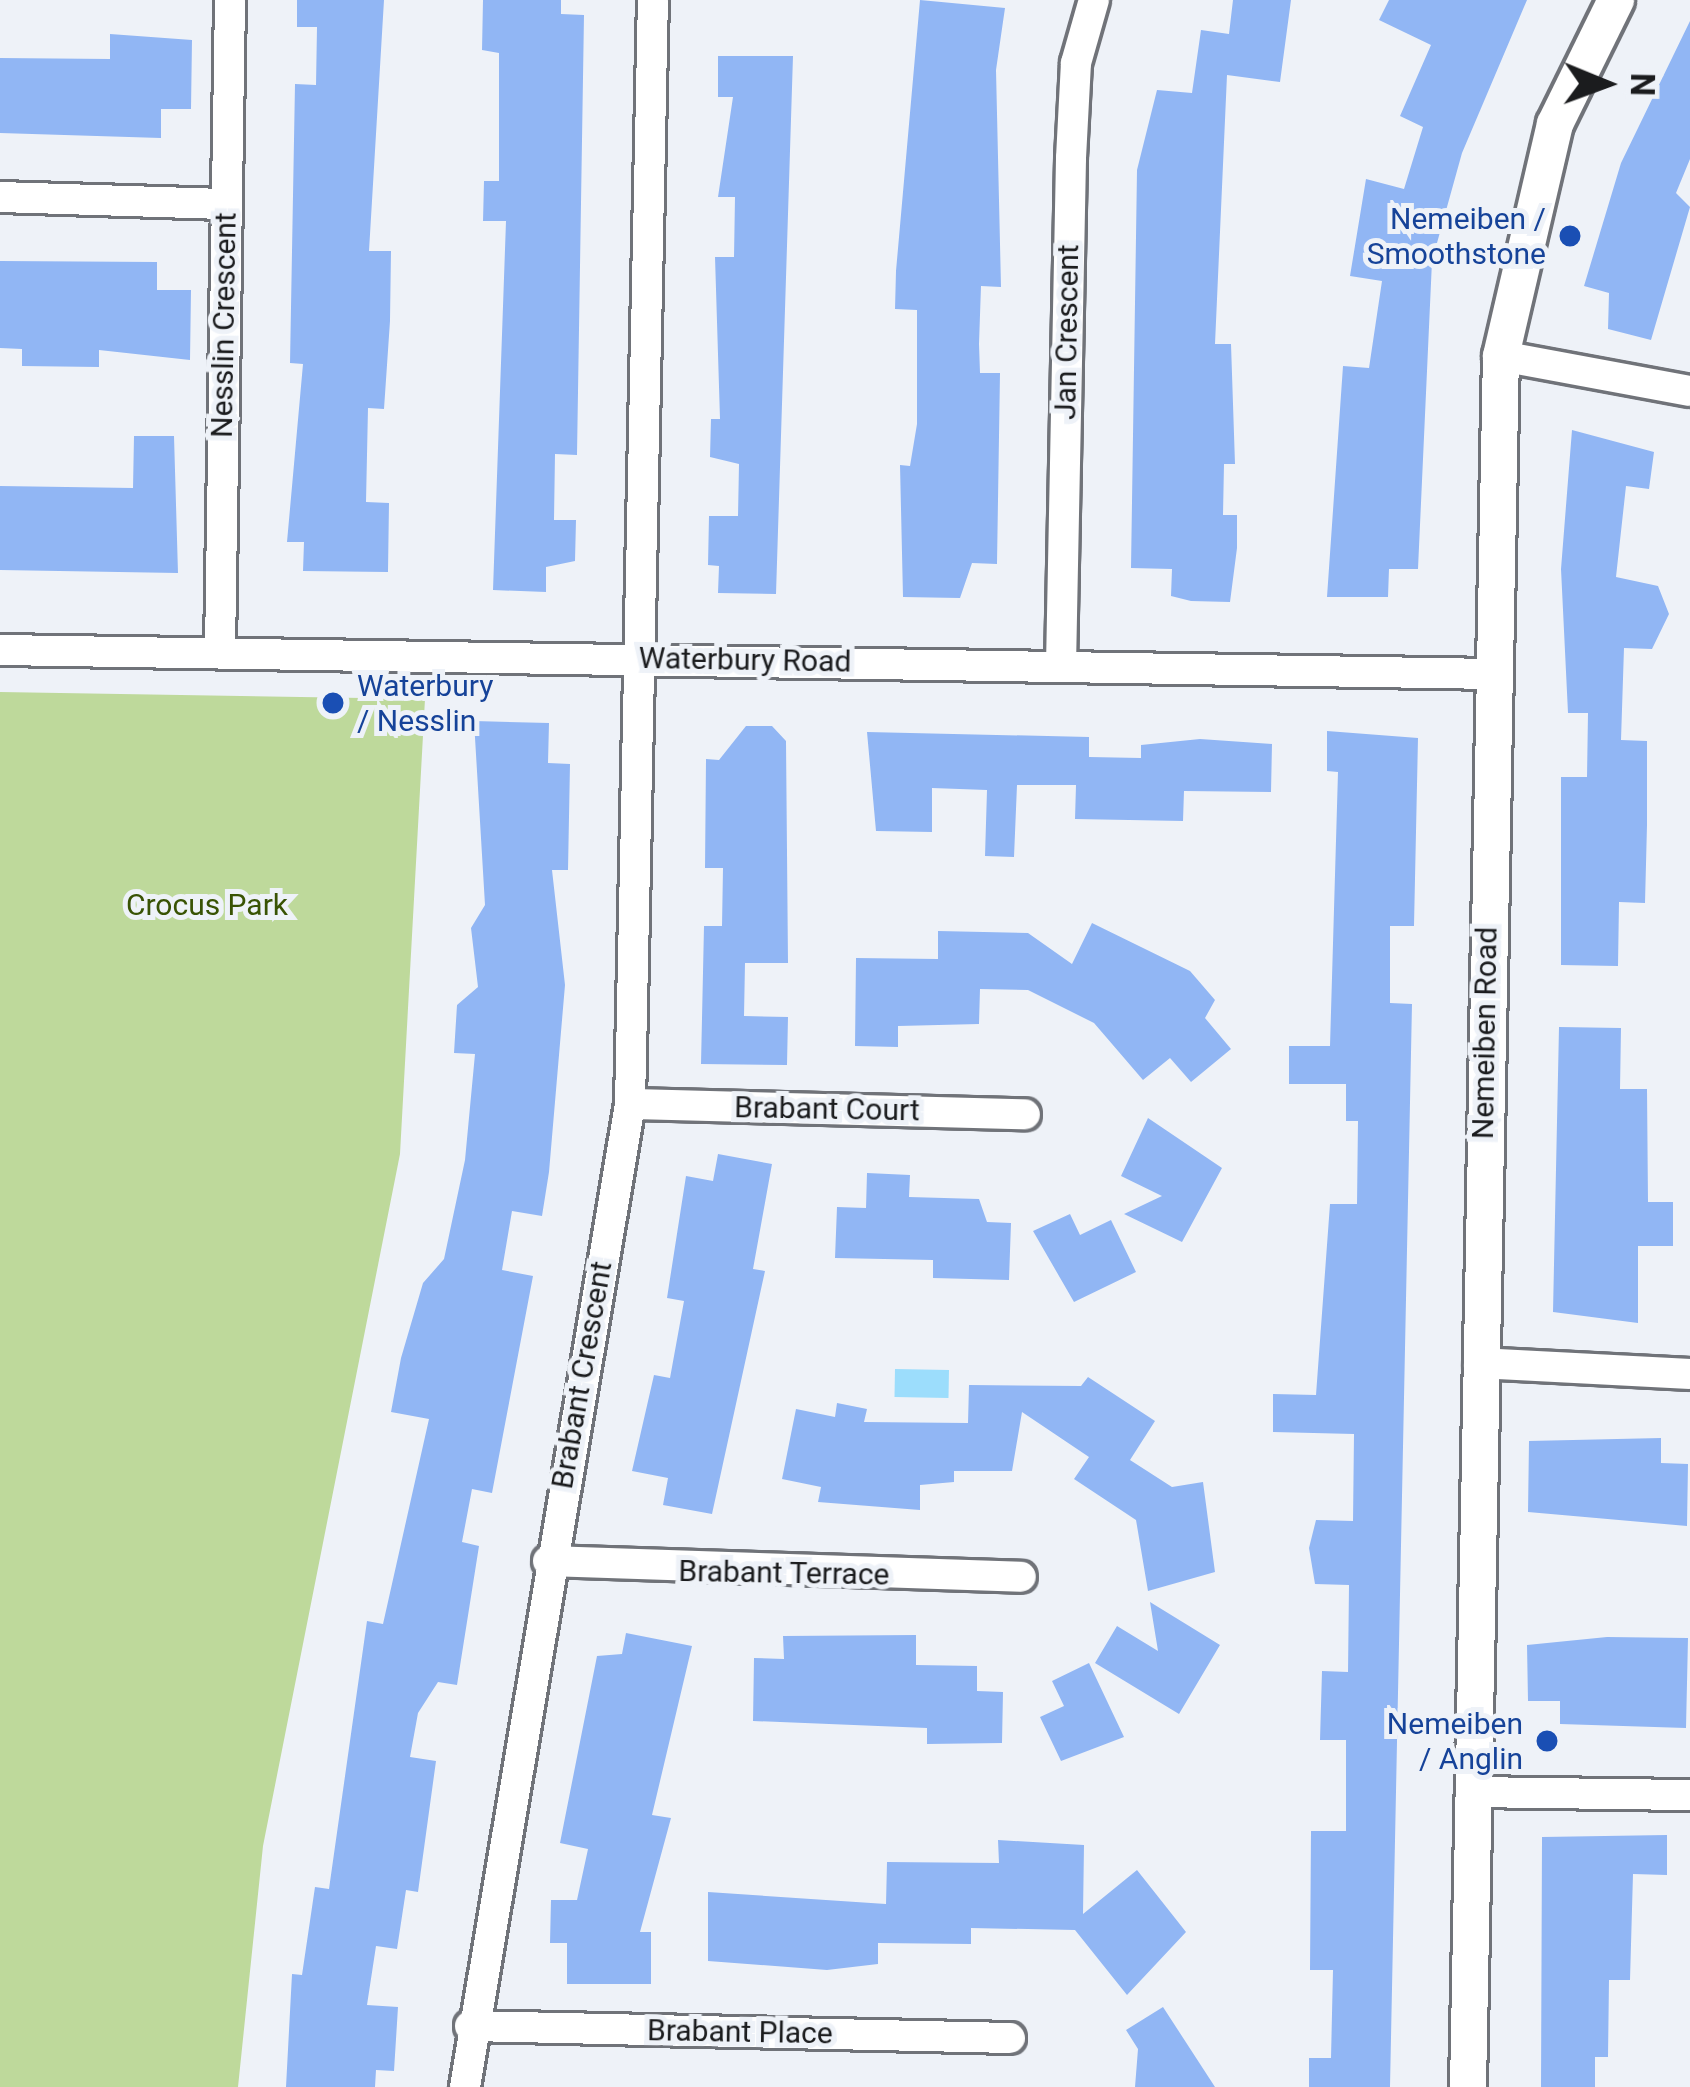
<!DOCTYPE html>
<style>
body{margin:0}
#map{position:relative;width:1690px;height:2087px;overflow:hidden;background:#eef2f8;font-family:Roboto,sans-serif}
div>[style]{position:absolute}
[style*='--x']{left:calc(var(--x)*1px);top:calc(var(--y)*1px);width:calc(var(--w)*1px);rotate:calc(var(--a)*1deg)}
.green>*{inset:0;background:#bed99b}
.water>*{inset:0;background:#9cddfc;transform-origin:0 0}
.building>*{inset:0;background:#91b6f4}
.roads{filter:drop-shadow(3px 0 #707379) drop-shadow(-3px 0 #707379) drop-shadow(0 3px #707379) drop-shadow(0 -3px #707379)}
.minor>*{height:30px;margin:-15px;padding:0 15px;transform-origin:15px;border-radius:15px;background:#fff}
.tertiary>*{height:36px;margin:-18px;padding:0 18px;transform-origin:18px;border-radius:18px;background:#fff}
.dots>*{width:33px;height:33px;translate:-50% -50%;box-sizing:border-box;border:6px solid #eef2f8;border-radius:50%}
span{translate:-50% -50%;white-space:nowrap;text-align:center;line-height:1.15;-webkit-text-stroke:10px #eef2f8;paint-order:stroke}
.transit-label{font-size:30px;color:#164399}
.right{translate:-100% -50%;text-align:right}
.left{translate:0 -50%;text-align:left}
.street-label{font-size:30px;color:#1b1c1e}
.park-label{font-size:30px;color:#395304}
.north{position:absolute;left:1546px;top:24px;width:120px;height:120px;-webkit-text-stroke:9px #eef2f8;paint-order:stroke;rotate:91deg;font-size:33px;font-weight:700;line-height:48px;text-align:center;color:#1b1c1e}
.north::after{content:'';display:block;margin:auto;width:42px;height:54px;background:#1b1c1e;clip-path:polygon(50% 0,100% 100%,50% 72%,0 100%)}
</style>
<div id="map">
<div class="green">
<div style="clip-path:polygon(0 692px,425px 699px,400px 1154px,263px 1846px,238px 2087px,0 2087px)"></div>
</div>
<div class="water">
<div style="left:895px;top:1369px;width:54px;height:28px;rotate:1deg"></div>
</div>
<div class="building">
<div style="clip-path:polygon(297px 0,384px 0,369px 251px,391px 251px,390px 321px,384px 409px,368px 408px,366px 502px,389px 503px,388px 572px,303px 571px,304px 542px,287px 542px,303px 364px,290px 363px,295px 84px,316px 85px,317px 27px,297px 27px)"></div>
<div style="clip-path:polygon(483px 0,561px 0,561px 14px,584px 15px,577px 455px,555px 454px,554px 520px,576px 520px,575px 561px,546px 567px,546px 592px,493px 590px,506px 221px,483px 221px,484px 181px,499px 181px,499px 53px,482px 50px)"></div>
<div style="clip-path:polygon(920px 0,1005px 8px,996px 70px,1001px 287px,981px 286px,979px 344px,980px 373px,1000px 373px,997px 564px,972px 563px,960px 598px,903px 597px,900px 465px,910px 466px,917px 424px,917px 310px,895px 309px,896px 271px)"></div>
<div style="clip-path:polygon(1233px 0,1291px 0,1280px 82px,1227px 75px,1215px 344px,1231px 344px,1235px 464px,1224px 464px,1223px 515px,1237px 515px,1237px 548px,1230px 602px,1191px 601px,1171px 596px,1172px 569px,1131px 568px,1137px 170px,1157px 90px,1192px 93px,1201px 30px,1229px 34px)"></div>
<div style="clip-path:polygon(1389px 0,1527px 0,1462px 153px,1432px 261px,1418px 569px,1389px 569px,1388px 597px,1327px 597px,1343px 366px,1369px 368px,1382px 281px,1350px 276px,1366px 179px,1404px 189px,1423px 127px,1400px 116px,1431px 45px,1379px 20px)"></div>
<div style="clip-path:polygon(1690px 21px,1690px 159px,1676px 193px,1690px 207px,1651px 340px,1608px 329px,1609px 293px,1584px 286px,1621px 163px)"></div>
<div style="clip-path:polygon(110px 34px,192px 40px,191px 109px,161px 109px,161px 138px,0 133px,0 58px,110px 59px)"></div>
<div style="clip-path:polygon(718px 56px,793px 56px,776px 594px,718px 593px,719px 566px,708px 565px,709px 516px,738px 516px,739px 464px,710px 457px,711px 419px,720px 419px,715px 257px,734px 257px,735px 197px,718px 197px,733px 97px,718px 97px)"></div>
<div style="clip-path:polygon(0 261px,157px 262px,157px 290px,191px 290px,190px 360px,99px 350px,99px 367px,22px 366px,22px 349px,0 348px)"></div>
<div style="clip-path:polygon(1572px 430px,1654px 452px,1649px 489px,1626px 486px,1616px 577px,1658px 586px,1669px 614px,1652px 649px,1624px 648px,1621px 740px,1647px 741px,1647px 825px,1645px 903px,1619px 902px,1618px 966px,1561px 965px,1561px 777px,1587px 777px,1588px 713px,1568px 713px,1561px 569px)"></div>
<div style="clip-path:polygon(134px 436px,174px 436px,178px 573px,0 570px,0 486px,133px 488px)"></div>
<div style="clip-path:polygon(474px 721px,549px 723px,548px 763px,570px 764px,568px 870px,552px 870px,565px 985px,549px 1172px,542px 1216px,512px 1211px,502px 1270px,533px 1276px,492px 1493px,472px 1489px,462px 1542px,479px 1546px,457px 1685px,438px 1682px,418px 1713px,410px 1757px,436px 1761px,418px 1892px,406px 1890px,397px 1949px,376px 1946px,367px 2005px,398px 2007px,394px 2071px,376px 2070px,375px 2087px,286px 2087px,292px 1974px,302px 1975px,315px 1887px,329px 1889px,367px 1621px,383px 1624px,429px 1419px,391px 1412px,401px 1358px,423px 1283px,444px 1259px,465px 1160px,475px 1054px,454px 1053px,457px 1005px,478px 987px,471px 928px,485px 905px)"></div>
<div style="clip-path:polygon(746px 726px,772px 726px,786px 741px,788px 963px,745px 963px,744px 1016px,788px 1017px,787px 1065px,701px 1064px,704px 926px,722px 926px,723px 868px,705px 868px,706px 759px,719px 760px)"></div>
<div style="clip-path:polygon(1327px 731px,1418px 738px,1414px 926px,1390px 926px,1390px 1003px,1412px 1004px,1390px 2087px,1309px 2087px,1309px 2058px,1331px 2058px,1333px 1970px,1310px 1970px,1311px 1831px,1346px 1831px,1346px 1740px,1320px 1740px,1322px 1671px,1348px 1672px,1349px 1585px,1315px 1584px,1309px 1548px,1316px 1520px,1353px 1521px,1354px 1434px,1273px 1432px,1273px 1394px,1316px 1395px,1330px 1204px,1357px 1204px,1358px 1121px,1346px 1121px,1346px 1084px,1289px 1084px,1289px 1046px,1330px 1046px,1338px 772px,1327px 771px)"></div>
<div style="clip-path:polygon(867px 732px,1089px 737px,1089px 757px,1141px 758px,1141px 745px,1200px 739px,1272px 744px,1271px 792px,1184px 791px,1183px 821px,1075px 819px,1076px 785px,1017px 785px,1014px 857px,985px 856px,987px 790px,932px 788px,932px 832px,876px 831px)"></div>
<div style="clip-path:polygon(1092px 923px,1190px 971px,1215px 1000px,1205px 1018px,1231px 1049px,1191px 1082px,1170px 1058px,1143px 1080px,1094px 1023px,1028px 990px,980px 989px,979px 1024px,898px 1026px,898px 1047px,855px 1046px,856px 958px,938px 959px,938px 931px,1028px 933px,1072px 964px)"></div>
<div style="clip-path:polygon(1559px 1027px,1621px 1028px,1620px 1089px,1647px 1089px,1648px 1202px,1673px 1202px,1673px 1246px,1638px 1246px,1638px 1323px,1553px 1312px)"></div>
<div style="clip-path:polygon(1148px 1118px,1222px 1168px,1182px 1242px,1124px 1214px,1162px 1196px,1121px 1176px)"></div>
<div style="clip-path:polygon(718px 1154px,772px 1164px,753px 1269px,765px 1271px,712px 1514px,663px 1505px,668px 1478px,632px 1471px,654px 1375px,670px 1378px,684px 1301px,667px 1298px,686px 1176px,713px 1181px)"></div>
<div style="clip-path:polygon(867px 1173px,910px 1175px,909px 1197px,979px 1199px,987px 1222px,1011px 1223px,1009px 1280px,933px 1278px,933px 1260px,835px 1258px,837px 1207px,866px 1208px)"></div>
<div style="clip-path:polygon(1070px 1214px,1080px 1235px,1111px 1220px,1136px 1272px,1074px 1302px,1033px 1231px)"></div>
<div style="clip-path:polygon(1088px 1377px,1155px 1421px,1130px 1460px,1172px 1487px,1203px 1482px,1215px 1572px,1148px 1591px,1136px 1520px,1074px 1479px,1089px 1457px,1022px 1412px,1012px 1471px,954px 1471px,954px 1482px,920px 1485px,920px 1510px,818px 1502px,821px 1487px,782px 1479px,796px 1409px,835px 1417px,837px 1403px,867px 1409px,864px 1422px,968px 1423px,969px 1385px,1081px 1386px)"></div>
<div style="clip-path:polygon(1661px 1438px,1661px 1463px,1688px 1464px,1687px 1526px,1528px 1512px,1529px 1441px)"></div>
<div style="clip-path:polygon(1150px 1602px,1220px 1645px,1179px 1714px,1095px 1663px,1117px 1626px,1158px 1651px)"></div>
<div style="clip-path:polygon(626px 1633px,692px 1646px,652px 1815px,671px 1818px,640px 1932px,651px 1932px,651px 1984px,567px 1984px,567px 1943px,550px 1943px,551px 1900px,577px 1900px,588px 1849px,560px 1843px,597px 1656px,622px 1654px)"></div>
<div style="clip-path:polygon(916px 1635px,916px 1665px,977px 1666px,977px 1691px,1003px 1692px,1002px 1743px,927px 1744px,927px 1728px,753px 1721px,754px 1658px,784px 1659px,783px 1636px)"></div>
<div style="clip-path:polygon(1607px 1637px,1688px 1638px,1686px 1728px,1560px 1724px,1560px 1701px,1528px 1701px,1527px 1645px)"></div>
<div style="clip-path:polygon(1089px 1663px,1124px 1737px,1061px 1761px,1040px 1717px,1064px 1706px,1052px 1681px)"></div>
<div style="clip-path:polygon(1667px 1835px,1667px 1875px,1633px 1874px,1630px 1980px,1609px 1980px,1608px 2057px,1595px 2057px,1595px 2087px,1541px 2087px,1542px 1837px)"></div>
<div style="clip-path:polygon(998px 1840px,1084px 1845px,1083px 1914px,1137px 1870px,1186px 1932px,1127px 1995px,1075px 1930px,971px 1928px,971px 1944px,878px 1943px,878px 1964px,827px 1970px,708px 1961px,708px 1892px,886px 1904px,887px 1862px,999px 1863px)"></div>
<div style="clip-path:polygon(1163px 2007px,1215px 2087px,1135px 2087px,1138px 2049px,1126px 2030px)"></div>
</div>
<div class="roads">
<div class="minor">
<div style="--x:0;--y:197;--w:226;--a:1.8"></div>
<div style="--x:1501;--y:356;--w:192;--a:10.5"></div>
<div style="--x:0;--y:650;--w:1490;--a:0.92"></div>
<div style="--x:220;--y:650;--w:650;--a:-89.12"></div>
<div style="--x:1061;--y:666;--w:508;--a:-88.87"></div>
<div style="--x:1071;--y:158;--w:95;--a:-87"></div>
<div style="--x:1076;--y:63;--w:66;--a:-74.1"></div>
<div style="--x:630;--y:1104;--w:395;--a:1.5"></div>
<div style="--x:1479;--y:1363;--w:211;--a:3"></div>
<div style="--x:548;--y:1561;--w:473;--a:1.9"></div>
<div style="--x:1471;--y:1792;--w:219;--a:0.8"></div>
<div style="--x:470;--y:2026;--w:540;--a:1.27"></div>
<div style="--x:465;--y:2087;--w:997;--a:-80.47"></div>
<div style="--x:630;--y:1104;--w:1104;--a:-88.81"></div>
</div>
<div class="tertiary">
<div style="--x:1468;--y:2087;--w:1731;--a:-88.91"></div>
<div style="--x:1501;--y:356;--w:238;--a:-76.9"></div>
<div style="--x:1555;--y:124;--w:138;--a:-63.8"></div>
</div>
</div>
<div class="dots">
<div style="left:1570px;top:236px;background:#1a4fb4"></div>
<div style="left:333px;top:703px;background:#1a4fb4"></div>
<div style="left:1547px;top:1741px;background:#1a4fb4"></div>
</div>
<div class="transit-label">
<span class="right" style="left:1546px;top:236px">Nemeiben /<br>Smoothstone</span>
<span class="left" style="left:357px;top:703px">Waterbury<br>/ Nesslin</span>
<span class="right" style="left:1523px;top:1741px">Nemeiben<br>/ Anglin</span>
</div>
<div class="street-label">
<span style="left:224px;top:325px;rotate:-89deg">Nesslin Crescent</span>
<span style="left:1067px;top:332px;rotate:-89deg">Jan Crescent</span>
<span style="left:745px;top:660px;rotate:1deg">Waterbury Road</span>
<span style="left:1485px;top:1033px;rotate:-89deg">Nemeiben Road</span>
<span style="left:827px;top:1109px;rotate:1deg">Brabant Court</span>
<span style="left:582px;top:1375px;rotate:-80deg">Brabant Crescent</span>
<span style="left:784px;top:1573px;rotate:1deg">Brabant Terrace</span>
<span style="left:740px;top:2032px;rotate:1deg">Brabant Place</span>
</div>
<div class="park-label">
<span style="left:207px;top:905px">Crocus Park</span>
</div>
<div class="north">N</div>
</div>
